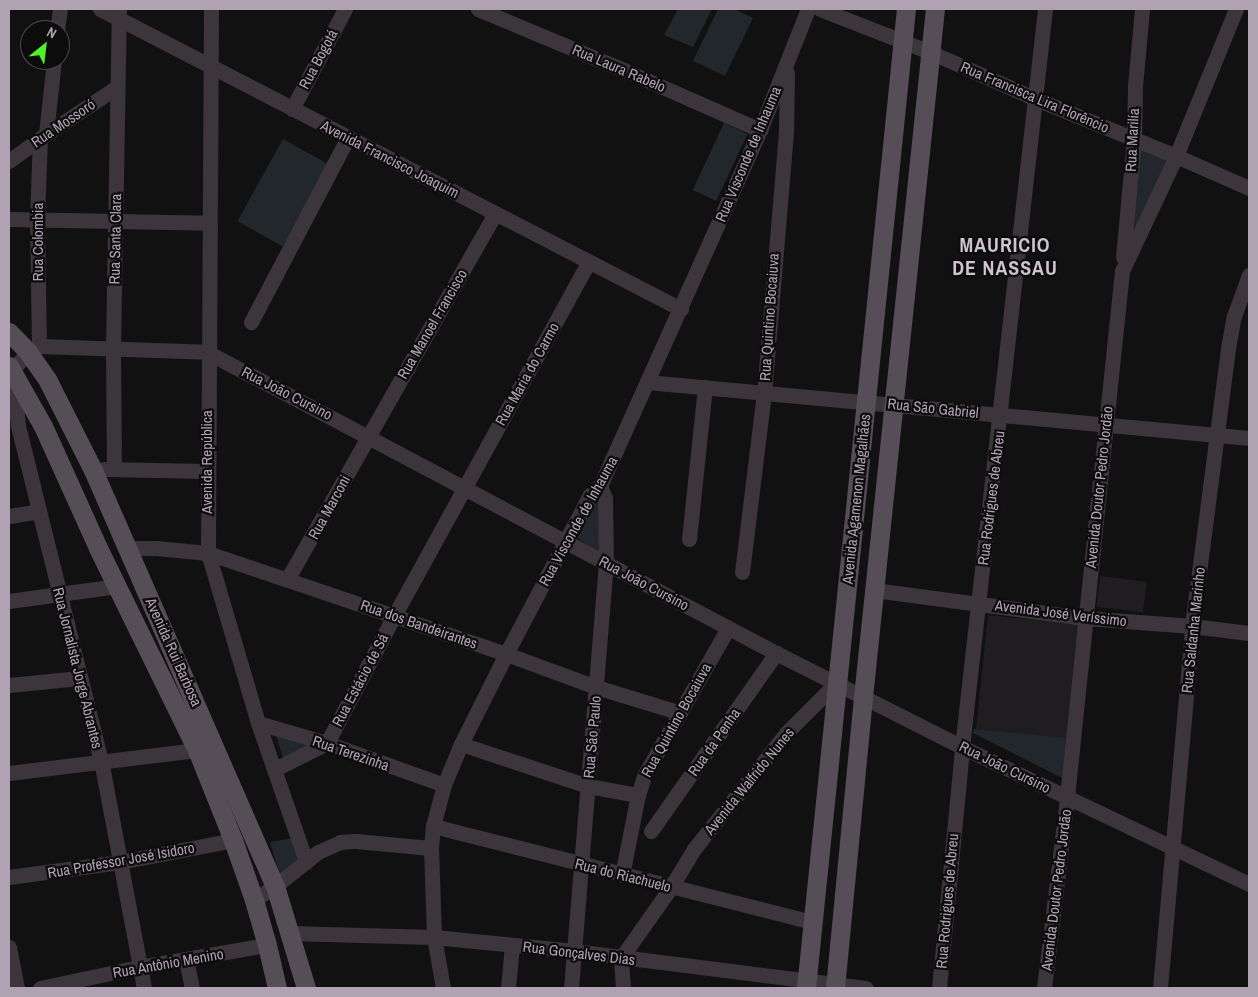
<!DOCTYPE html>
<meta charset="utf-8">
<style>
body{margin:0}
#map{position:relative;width:1258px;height:997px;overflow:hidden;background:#121112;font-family:"Archivo Narrow",sans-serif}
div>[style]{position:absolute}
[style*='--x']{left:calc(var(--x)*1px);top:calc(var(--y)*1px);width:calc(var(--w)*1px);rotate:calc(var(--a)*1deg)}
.built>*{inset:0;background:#1f1d1f;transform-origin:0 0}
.green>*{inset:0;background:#21272a;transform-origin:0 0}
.minor>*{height:15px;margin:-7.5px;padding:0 7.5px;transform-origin:7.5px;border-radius:7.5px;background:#3c363c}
.major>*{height:19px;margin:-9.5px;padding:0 9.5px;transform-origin:9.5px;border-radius:9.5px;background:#564e56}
span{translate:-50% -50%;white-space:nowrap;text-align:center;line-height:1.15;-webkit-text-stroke:4.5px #0d0c0d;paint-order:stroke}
.street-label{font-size:15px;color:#b0a2b3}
.district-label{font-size:20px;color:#cec3cf;font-weight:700;letter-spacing:1px}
.frame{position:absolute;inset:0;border:10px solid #b0a2b3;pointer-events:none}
.north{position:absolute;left:20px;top:20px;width:50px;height:50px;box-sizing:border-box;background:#0d0c0d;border:1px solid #4e484f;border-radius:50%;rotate:29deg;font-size:14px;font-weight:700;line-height:20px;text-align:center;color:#b0a2b3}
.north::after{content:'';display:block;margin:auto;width:18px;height:22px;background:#51f12a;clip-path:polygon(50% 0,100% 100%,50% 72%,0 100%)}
</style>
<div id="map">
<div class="built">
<div style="left:1100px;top:576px;width:47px;height:31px;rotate:7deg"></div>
<div style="left:988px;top:615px;width:96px;height:115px;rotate:6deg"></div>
</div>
<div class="green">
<div style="clip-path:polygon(678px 9px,712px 9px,693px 47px,664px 35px)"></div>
<div style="clip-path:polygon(718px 9px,735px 9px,753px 18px,725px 76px,693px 61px)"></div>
<div style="left:724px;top:123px;width:26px;height:74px;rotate:25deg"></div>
<div style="left:283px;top:139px;width:52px;height:94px;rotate:29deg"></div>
<div style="clip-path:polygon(1135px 140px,1173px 157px,1128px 247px)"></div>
<div style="clip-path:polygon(610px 493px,613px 500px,607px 546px,601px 555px,577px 538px,597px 495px)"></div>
<div style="clip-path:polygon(974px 729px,1067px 738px,1064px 779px,973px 733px)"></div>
<div style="clip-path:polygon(275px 731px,318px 745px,283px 759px)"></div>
<div style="clip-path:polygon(294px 838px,300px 860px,282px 882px,270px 842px)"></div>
</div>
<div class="minor">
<div style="--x:100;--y:9;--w:654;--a:27.31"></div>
<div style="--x:211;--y:9;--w:544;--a:90.32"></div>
<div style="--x:208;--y:553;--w:177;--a:73.6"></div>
<div style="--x:258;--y:723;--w:147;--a:70.9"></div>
<div style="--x:478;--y:9;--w:158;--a:22.7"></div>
<div style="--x:624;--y:70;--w:149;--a:23.8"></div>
<div style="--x:820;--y:9;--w:118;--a:21.4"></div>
<div style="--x:930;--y:52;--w:116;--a:23.9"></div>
<div style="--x:1036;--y:99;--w:151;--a:22.2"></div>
<div style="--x:1176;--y:156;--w:80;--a:23.7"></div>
<div style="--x:57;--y:30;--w:21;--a:-82"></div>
<div style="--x:292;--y:109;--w:113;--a:-62.1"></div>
<div style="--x:46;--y:134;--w:74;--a:-83.8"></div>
<div style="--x:9;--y:161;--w:46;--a:-36.1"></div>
<div style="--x:46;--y:134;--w:85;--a:-33.5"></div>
<div style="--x:9;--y:219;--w:200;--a:1.1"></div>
<div style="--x:1123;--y:257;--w:119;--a:-84.7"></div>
<div style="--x:1134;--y:139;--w:53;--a:-88.9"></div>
<div style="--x:1135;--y:86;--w:77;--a:-84.8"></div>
<div style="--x:251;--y:322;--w:209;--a:-62.3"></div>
<div style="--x:39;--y:346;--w:127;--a:-90.9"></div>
<div style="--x:37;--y:219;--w:80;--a:-87.9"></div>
<div style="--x:647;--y:382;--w:605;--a:5.31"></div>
<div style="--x:104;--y:469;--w:103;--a:1.1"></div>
<div style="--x:114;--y:469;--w:121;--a:-90.5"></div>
<div style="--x:113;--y:348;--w:338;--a:-89"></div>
<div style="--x:9;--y:516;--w:30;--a:-9"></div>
<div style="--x:689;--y:539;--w:153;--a:-84"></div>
<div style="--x:128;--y:548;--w:28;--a:0"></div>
<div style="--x:156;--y:548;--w:52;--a:5.5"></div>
<div style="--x:208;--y:553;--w:315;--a:18.7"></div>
<div style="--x:506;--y:654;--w:96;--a:20.1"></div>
<div style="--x:596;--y:687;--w:86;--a:17"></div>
<div style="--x:742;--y:572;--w:179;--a:-83"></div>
<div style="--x:764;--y:394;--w:264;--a:-85.2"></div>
<div style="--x:786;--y:131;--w:58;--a:-89"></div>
<div style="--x:288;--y:578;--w:419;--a:-60.4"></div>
<div style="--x:874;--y:590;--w:213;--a:7.6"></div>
<div style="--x:1085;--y:618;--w:107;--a:4.3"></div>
<div style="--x:1192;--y:626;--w:57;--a:7"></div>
<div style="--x:9;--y:601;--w:109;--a:-7.9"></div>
<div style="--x:9;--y:685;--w:71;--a:-5.6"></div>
<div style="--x:258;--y:723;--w:72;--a:16.2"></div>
<div style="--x:327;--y:743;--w:124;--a:19.7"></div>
<div style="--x:461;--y:744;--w:134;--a:18.3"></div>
<div style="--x:588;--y:786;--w:51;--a:10.2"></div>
<div style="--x:275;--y:769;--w:58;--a:-26.6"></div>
<div style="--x:327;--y:743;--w:144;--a:-62.2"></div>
<div style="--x:394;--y:616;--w:404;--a:-61.2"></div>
<div style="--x:9;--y:773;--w:189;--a:-7"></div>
<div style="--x:433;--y:826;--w:391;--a:14.2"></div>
<div style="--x:651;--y:831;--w:218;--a:-54.9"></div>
<div style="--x:622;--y:875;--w:82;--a:-78.7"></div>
<div style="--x:638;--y:795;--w:22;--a:-72"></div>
<div style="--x:645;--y:774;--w:168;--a:-60.4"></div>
<div style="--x:9;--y:877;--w:112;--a:-7.7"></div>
<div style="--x:120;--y:862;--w:115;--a:-11"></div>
<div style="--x:254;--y:900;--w:25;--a:-34"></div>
<div style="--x:275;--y:886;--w:55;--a:-38.3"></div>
<div style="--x:318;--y:852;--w:24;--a:-24"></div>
<div style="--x:340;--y:842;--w:16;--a:-4"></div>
<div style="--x:356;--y:841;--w:75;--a:5.3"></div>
<div style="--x:290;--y:933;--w:144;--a:1.6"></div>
<div style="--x:434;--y:937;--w:141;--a:5.7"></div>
<div style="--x:574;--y:951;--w:294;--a:7.2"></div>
<div style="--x:9;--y:947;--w:42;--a:79"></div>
<div style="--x:186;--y:960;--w:29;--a:78"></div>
<div style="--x:40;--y:988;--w:101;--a:-12"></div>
<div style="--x:139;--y:967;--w:130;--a:-9.8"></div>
<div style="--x:144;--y:988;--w:231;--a:-100.7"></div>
<div style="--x:101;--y:761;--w:346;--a:-103.9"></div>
<div style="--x:18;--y:425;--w:55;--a:-96.2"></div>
<div style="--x:12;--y:370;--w:24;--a:-48"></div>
<div style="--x:28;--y:352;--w:13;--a:-29"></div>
<div style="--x:39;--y:346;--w:168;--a:2"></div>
<div style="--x:207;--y:352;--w:644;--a:27.88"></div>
<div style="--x:776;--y:653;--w:208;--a:26.8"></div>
<div style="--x:962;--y:747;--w:318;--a:25.5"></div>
<div style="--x:443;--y:988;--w:52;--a:-100"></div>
<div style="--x:434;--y:937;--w:89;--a:-91.9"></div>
<div style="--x:431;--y:848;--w:22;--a:-85"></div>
<div style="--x:433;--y:826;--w:42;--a:-75"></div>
<div style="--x:444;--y:785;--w:44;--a:-67.5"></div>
<div style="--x:461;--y:744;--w:101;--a:-63.4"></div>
<div style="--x:506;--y:654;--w:180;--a:-62.2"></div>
<div style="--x:590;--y:495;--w:13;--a:-42"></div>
<div style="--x:600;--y:486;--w:390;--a:-65.8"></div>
<div style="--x:760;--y:130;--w:130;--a:-68.4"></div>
<div style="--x:508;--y:988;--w:43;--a:-84.7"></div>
<div style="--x:571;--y:988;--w:427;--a:-85.3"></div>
<div style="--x:606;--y:562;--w:64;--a:-90.9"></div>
<div style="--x:605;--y:498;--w:13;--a:-113"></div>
<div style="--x:623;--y:988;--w:30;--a:-94"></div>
<div style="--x:621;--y:958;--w:87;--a:-54.8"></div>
<div style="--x:671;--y:887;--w:44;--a:-58.8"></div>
<div style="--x:694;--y:849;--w:149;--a:-51.5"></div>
<div style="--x:787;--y:732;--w:69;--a:-45"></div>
<div style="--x:939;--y:988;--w:242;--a:-84.5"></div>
<div style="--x:962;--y:747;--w:743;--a:-83.58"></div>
<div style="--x:1044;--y:988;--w:192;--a:-83.1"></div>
<div style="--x:1067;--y:797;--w:529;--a:-84.03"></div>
<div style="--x:1122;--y:271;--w:127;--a:-64.8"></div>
<div style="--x:1176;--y:156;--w:159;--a:-67.8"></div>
<div style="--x:1160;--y:988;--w:363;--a:-84.9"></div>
<div style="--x:1192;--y:626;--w:285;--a:-82.6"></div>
<div style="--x:1229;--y:343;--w:27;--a:-80"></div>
<div style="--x:1234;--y:316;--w:44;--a:-69.9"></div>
</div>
<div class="major">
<div style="--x:9;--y:332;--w:28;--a:46"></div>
<div style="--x:28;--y:352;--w:35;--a:55"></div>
<div style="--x:48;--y:381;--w:100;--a:63.2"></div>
<div style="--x:93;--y:470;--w:454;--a:66.4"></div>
<div style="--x:275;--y:886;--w:107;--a:73.1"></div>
<div style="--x:9;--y:366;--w:69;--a:60.5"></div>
<div style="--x:43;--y:426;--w:134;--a:65.7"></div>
<div style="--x:98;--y:548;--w:225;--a:63.9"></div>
<div style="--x:197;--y:750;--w:97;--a:68.2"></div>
<div style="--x:233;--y:840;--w:64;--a:70.7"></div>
<div style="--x:254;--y:900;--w:47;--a:73.9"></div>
<div style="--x:267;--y:945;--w:44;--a:76.9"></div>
<div style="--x:806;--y:988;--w:984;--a:-84.17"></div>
<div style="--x:835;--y:988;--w:292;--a:-84.5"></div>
<div style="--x:863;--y:697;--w:692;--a:-84.03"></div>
</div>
<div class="street-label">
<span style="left:318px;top:59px;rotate:-62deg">Rua Bogotá</span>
<span style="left:619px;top:68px;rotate:23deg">Rua Laura Rabelo</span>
<span style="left:1035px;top:97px;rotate:23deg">Rua Francisca Lira Florêncio</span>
<span style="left:63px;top:123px;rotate:-34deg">Rua Mossoró</span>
<span style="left:1132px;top:140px;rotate:-87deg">Rua Marilía</span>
<span style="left:748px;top:154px;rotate:-67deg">Rua Visconde de Inhauma</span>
<span style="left:390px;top:159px;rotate:27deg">Avenida Francisco Joaquim</span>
<span style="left:115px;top:239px;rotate:-89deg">Rua Santa Clara</span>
<span style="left:38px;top:242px;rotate:-90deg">Rua Colombia</span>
<span style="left:769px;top:317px;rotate:-86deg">Rua Quintino Bocaiuva</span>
<span style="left:432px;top:324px;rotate:-60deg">Rua Manoel Francisco</span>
<span style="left:527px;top:374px;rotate:-61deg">Rua Maria do Carmo</span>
<span style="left:287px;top:393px;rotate:27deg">Rua João Cursino</span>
<span style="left:933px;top:408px;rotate:6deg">Rua São Gabriel</span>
<span style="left:207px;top:462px;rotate:-90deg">Avenida República</span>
<span style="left:1099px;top:487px;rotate:-84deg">Avenida Doutor Pedro Jordão</span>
<span style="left:991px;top:498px;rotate:-83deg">Rua Rodrigues de Abreu</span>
<span style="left:856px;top:499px;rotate:-84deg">Avenida Agamenon Magalhães</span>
<span style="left:329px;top:507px;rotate:-61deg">Rua Marconi</span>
<span style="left:578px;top:521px;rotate:-61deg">Rua Visconde de Inhauma</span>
<span style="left:644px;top:583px;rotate:28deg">Rua João Cursino</span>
<span style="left:1061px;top:613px;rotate:7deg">Avenida José Veríssimo</span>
<span style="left:419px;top:624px;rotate:19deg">Rua dos Bandeirantes</span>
<span style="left:1193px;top:630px;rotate:-84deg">Rua Saldanha Marinho</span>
<span style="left:174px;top:652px;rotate:66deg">Avenida Rui Barbosa</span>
<span style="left:78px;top:668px;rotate:76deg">Rua Jornalista Jorge Abrantes</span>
<span style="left:360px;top:680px;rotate:-62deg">Rua Estácio de Sá</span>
<span style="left:676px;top:720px;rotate:-61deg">Rua Quintino Bocaiuva</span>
<span style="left:592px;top:737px;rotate:-85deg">Rua São Paulo</span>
<span style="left:714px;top:742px;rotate:-55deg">Rua da Penha</span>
<span style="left:351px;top:753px;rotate:19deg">Rua Terezinha</span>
<span style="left:1005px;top:767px;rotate:26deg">Rua João Cursino</span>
<span style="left:749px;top:781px;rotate:-51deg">Avenida Walfrido Nunes</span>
<span style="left:121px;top:860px;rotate:-10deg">Rua Professor José Isidoro</span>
<span style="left:623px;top:875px;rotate:14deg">Rua do Riachuelo</span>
<span style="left:1056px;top:890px;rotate:-83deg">Avenida Doutor Pedro Jordão</span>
<span style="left:947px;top:901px;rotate:-85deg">Rua Rodrigues de Abreu</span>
<span style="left:579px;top:953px;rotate:7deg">Rua Gonçalves Dias</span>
<span style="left:168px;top:963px;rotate:-10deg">Rua Antônio Menino</span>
</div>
<div class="district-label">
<span style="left:1005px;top:256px">MAURICIO<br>DE NASSAU</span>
</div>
<div class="frame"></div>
<div class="north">N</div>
</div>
